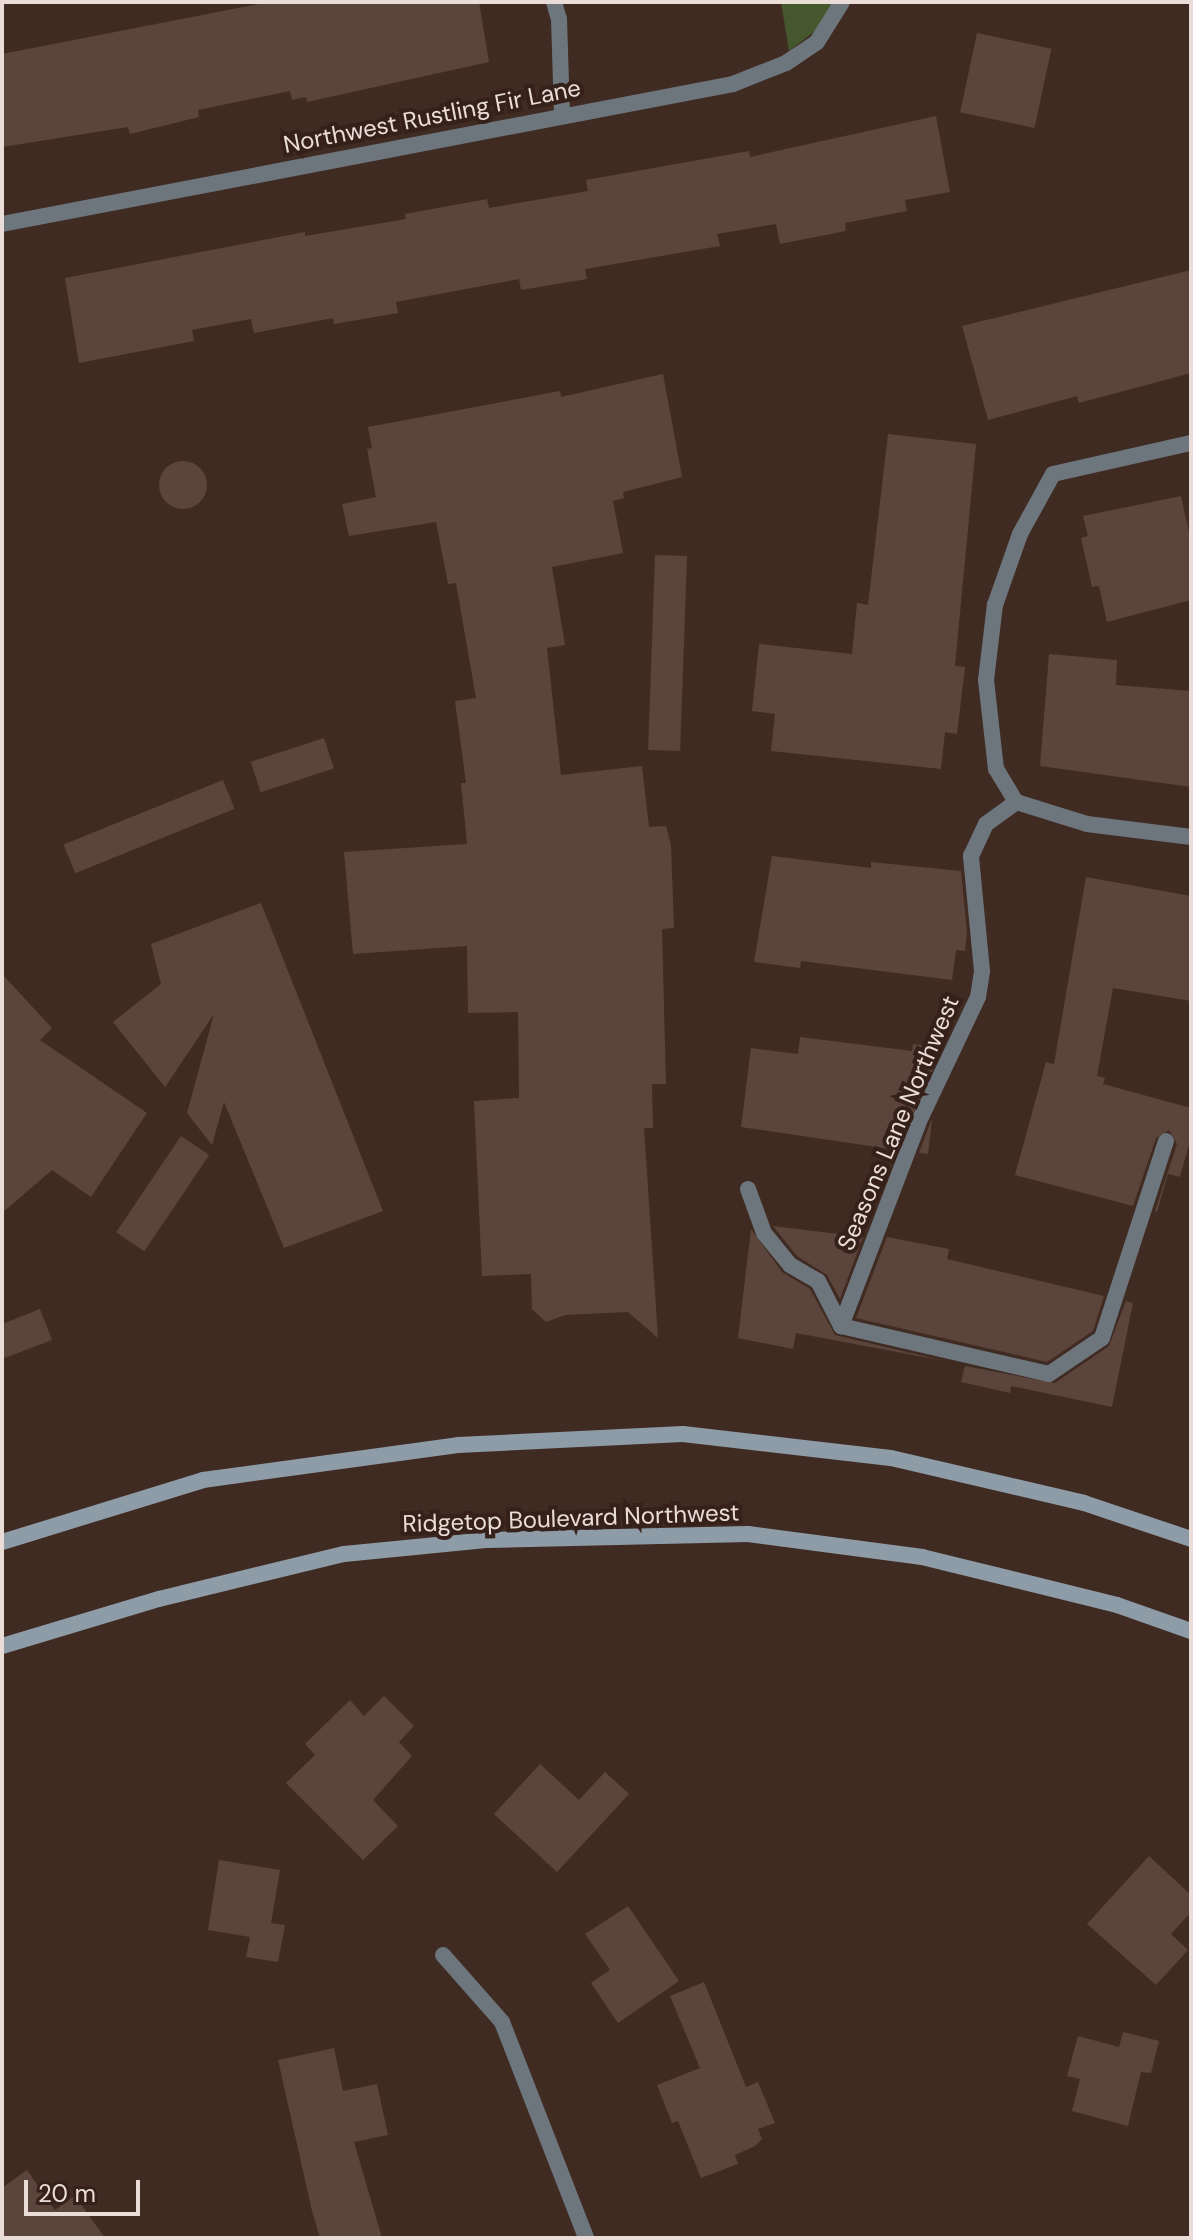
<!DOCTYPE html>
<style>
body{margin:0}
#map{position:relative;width:1193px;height:2240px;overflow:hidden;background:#402b23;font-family:"DM Sans",sans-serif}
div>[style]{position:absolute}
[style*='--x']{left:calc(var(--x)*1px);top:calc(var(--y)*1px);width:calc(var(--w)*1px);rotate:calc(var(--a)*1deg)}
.green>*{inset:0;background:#45572c}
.building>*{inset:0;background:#5b443b;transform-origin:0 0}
.round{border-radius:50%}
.street>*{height:16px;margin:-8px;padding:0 8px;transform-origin:8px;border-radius:8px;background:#6d767d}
.secondary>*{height:16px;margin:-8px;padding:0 8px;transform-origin:8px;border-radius:8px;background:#8e9ca8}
span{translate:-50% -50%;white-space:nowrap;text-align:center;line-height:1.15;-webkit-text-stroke:8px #352119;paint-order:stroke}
.street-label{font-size:24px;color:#eadcd7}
.frame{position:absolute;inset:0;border:4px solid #eadcd7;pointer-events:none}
.scale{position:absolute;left:24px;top:2180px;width:116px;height:36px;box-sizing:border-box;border:4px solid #eadcd7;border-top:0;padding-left:10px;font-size:24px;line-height:28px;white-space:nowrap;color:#eadcd7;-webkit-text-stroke:6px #352119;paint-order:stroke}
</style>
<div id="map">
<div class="green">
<div style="clip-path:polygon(781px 2px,842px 2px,836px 15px,789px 51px)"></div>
</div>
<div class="building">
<div style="clip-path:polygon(269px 2px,479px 2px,489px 62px,307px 102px,306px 97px,292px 100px,290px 91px,198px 110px,199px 117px,130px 134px,128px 127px,2px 147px,2px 54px)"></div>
<div style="left:977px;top:33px;width:76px;height:81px;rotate:12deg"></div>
<div style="clip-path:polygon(936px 116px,950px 192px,905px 200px,907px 211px,845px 223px,846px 231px,780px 244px,776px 224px,717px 234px,720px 246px,585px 269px,587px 279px,521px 290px,519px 279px,396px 302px,398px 313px,334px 324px,333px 318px,254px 333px,251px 319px,192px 330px,194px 341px,79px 363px,65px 278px,305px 232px,305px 236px,406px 219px,405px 214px,487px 199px,489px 208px,588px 191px,586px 180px,749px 151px,750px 157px)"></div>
<div style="clip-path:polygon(1191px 270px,1191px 373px,1079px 403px,1077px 396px,988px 420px,962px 326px)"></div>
<div style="clip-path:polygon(663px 374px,682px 477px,623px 492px,624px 498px,613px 501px,623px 553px,552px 567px,565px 645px,547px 648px,561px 775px,642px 766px,649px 827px,666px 826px,671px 846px,674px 928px,662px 929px,666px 1084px,652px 1084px,653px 1128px,644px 1128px,658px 1338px,628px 1312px,565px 1315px,546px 1322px,532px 1309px,531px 1274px,482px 1276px,474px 1101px,519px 1098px,518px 1012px,468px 1013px,467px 946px,353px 954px,344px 852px,467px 844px,461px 783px,466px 783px,455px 701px,476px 698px,456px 583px,448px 584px,436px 522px,349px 536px,342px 504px,376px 497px,367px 449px,372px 448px,368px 427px,560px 391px,561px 397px)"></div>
<div style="clip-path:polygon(888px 434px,976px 444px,955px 666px,965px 667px,957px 734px,945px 732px,941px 769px,771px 751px,775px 714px,752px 711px,759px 644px,852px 654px,857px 603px,868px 605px)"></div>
<div class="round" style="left:159px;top:461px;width:48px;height:48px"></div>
<div style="clip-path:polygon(1181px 496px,1191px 541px,1191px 600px,1107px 622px,1099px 586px,1092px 587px,1081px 538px,1088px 536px,1083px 516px)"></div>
<div style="left:655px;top:555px;width:32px;height:195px;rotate:2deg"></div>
<div style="clip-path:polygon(1049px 654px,1117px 660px,1116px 685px,1191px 691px,1191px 787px,1040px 766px)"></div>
<div style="left:324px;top:738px;width:32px;height:77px;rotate:72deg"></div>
<div style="left:223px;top:780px;width:31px;height:172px;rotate:68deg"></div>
<div style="clip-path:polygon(772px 856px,871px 868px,871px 862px,961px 871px,967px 932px,965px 951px,956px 950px,952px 980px,801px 961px,800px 968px,754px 962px)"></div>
<div style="clip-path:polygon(1086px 877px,1191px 896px,1191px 1001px,1113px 988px,1097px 1076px,1105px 1078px,1103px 1084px,1191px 1108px,1191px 1137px,1180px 1177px,1168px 1174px,1157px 1212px,1155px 1211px,1177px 1144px,1169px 1130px,1156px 1138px,1133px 1206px,1015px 1175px,1046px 1062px,1054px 1064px)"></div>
<div style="clip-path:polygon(261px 903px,383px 1211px,284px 1248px,224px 1102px,212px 1145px,187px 1113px,214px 1014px,165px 1087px,113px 1022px,161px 984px,151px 944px)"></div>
<div style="clip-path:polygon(2px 974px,52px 1028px,40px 1040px,147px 1113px,91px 1197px,52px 1170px,2px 1213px)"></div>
<div style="clip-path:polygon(800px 1037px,912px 1051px,913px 1044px,942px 1048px,897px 1150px,741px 1127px,751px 1048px,798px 1054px)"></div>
<div style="clip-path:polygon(932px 1120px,928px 1154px,919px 1153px,931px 1121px)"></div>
<div style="left:181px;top:1136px;width:34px;height:116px;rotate:34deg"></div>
<div style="clip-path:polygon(773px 1226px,863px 1237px,840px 1299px,827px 1275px,797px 1256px)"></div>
<div style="clip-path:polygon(751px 1229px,782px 1272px,810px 1289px,835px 1335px,945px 1361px,796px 1333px,793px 1349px,738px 1338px)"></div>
<div style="clip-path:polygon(887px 1237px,949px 1249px,947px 1259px,1104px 1296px,1093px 1331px,1047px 1362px,856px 1318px)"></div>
<div style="clip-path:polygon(1126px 1301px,1133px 1303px,1112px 1407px,1011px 1386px,1010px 1393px,961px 1382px,965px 1366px,1055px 1383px,1109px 1346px)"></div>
<div style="clip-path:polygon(40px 1309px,52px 1340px,2px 1359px,2px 1324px)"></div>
<div style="clip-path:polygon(384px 1696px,414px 1726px,399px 1742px,412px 1756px,373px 1800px,398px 1826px,363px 1860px,286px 1783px,315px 1755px,305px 1744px,350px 1700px,364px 1716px)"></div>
<div style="clip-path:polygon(540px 1764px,579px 1800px,605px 1772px,629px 1794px,557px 1872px,494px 1814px)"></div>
<div style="clip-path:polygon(1149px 1856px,1191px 1895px,1191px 1912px,1171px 1934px,1188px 1950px,1156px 1985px,1087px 1924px)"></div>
<div style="clip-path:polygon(219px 1860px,280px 1870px,271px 1923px,285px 1925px,278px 1962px,246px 1957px,250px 1937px,208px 1930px)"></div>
<div style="clip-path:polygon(628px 1906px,679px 1981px,618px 2023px,591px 1983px,610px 1970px,585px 1934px)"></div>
<div style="clip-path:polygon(704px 1982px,746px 2087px,758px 2082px,775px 2123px,758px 2129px,762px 2139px,755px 2146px,735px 2155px,738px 2164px,701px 2178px,678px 2121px,672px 2123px,657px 2085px,700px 2068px,670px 1996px)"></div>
<div style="clip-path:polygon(1123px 2032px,1159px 2041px,1151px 2073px,1141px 2072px,1128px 2126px,1072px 2111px,1080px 2079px,1067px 2076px,1078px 2036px,1119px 2047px)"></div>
<div style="clip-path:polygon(334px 2048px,343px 2091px,377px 2084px,388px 2135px,354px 2142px,382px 2238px,320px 2238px,312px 2211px,278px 2060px)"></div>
<div style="clip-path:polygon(27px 2170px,55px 2210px,75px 2196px,105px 2238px,2px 2238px,2px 2188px)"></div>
</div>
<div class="street">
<div style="--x:554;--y:2;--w:18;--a:74"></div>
<div style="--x:559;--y:19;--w:97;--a:88.2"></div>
<div style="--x:2;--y:224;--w:744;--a:-10.84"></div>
<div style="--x:733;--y:84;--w:57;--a:-21.6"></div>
<div style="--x:786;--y:63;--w:37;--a:-34"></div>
<div style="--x:817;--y:42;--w:47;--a:-58"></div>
<div style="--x:1016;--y:802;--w:39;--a:-121"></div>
<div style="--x:996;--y:769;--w:90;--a:-96.4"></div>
<div style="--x:986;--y:680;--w:76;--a:-83.2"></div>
<div style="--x:995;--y:605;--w:75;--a:-70.6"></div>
<div style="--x:1020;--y:534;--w:68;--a:-61.2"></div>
<div style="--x:1053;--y:474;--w:141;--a:-12.7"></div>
<div style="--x:1016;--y:802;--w:74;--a:17.2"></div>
<div style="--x:1087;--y:824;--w:105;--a:7.1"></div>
<div style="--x:748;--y:1189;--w:47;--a:70"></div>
<div style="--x:764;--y:1233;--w:41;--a:50.9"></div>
<div style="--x:790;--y:1265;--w:32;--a:30"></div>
<div style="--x:818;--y:1281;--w:51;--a:62.9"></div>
<div style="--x:841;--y:1326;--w:213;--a:13"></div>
<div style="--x:1049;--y:1374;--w:64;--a:-34.2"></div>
<div style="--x:1102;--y:1338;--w:207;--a:-72"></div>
<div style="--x:841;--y:1326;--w:224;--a:-69.1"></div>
<div style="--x:921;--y:1117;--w:133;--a:-64.6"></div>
<div style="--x:978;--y:997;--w:26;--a:-81"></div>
<div style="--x:982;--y:971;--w:116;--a:-95.5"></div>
<div style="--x:971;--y:856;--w:35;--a:-65"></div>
<div style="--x:986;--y:824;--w:37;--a:-36"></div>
<div style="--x:443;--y:1955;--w:89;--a:48.6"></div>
<div style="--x:502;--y:2022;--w:232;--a:68.7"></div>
</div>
<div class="secondary">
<div style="--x:2;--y:1542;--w:210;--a:-17.1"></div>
<div style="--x:203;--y:1480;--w:257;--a:-7.8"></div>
<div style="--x:458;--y:1445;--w:225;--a:-2.8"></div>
<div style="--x:683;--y:1434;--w:209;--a:6.6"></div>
<div style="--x:891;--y:1458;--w:198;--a:13.1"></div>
<div style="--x:1084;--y:1503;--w:113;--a:18.6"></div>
<div style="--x:2;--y:1646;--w:164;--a:-16.7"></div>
<div style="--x:159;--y:1599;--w:190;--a:-13.7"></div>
<div style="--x:344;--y:1554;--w:145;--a:-5.6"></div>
<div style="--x:488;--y:1540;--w:260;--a:-1.3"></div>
<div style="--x:748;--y:1534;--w:176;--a:7.5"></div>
<div style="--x:922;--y:1557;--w:201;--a:13.8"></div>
<div style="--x:1117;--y:1605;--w:78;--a:19.4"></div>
</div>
<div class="street-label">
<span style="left:432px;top:116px;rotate:-11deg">Northwest Rustling Fir Lane</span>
<span style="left:898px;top:1123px;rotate:-67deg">Seasons Lane Northwest</span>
<span style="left:571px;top:1518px;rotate:-2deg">Ridgetop Boulevard Northwest</span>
</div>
<div class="frame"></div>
<div class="scale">20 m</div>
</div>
